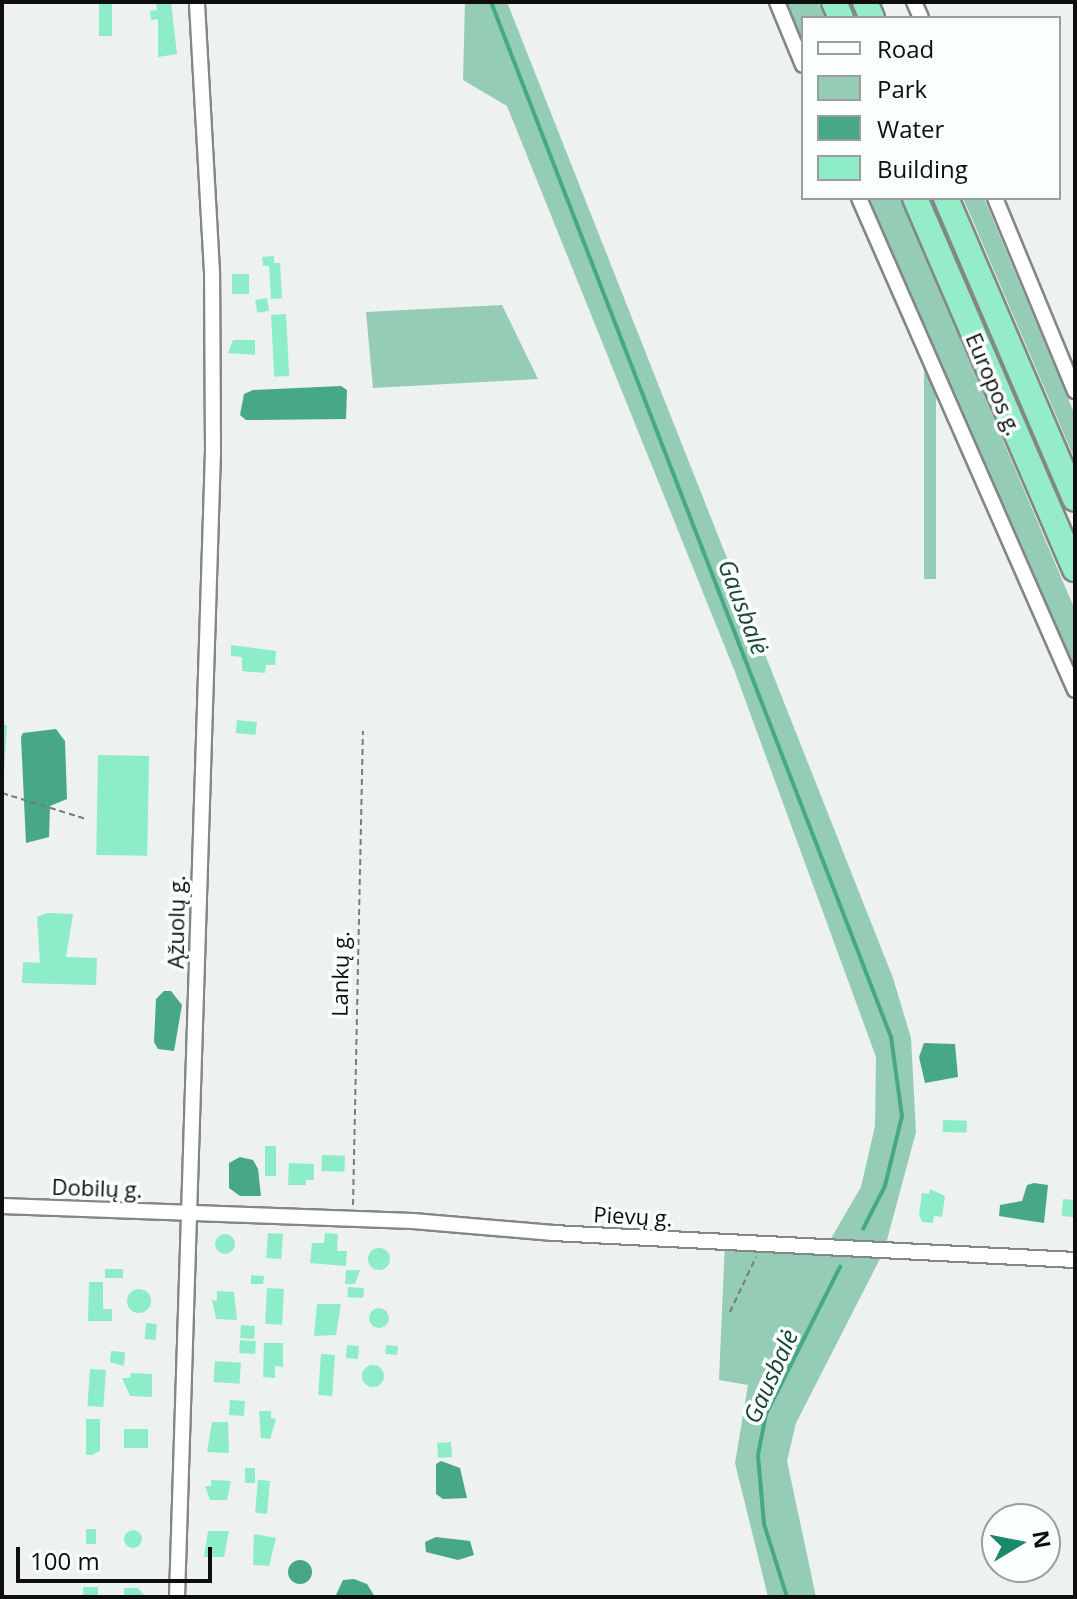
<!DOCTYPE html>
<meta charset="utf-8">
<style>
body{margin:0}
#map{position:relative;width:1077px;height:1599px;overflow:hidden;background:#edf1ef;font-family:"Open Sans",sans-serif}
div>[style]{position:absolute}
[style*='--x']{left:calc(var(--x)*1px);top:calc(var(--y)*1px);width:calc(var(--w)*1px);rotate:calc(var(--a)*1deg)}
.green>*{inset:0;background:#94ccb5;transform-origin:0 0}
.water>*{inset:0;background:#46a885}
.round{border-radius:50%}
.stream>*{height:4px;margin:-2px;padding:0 2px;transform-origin:2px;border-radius:2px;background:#46a885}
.building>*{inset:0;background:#8dedc8;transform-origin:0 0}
.path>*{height:2px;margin-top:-1px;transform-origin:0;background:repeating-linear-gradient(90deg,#797c7a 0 6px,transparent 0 10px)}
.roads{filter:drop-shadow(2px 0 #838785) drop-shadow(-2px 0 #838785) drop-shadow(0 2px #838785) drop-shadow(0 -2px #838785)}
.minor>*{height:14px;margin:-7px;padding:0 7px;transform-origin:7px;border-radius:7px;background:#fff}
.motorway>*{height:24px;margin:-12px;padding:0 12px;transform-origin:12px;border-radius:12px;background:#95ecc9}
span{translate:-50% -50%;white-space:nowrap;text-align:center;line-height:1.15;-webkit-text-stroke:7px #fafefc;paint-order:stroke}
.street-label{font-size:22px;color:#0d0e0d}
.water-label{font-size:24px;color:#194434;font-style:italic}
.frame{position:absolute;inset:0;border:4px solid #0d0e0d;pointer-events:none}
.legend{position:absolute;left:801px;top:16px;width:260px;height:184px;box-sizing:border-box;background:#fafefc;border:2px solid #9b9e9c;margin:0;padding:10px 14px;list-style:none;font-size:24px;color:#0d0e0d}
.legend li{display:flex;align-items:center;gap:16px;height:40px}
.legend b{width:40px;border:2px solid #9b9e9c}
.north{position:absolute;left:981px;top:1503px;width:80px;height:80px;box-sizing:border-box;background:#fafefc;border:2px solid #9b9e9c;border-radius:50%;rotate:80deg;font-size:22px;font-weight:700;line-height:32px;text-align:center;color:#0d0e0d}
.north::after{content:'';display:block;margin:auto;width:28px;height:36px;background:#1a8967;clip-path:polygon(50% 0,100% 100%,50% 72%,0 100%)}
.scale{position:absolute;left:16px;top:1547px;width:196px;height:36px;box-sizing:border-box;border:4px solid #0d0e0d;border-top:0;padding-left:10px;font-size:24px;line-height:28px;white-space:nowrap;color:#0d0e0d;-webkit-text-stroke:6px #fafefc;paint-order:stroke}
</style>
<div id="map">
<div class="green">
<div style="clip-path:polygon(465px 2px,507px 2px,893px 978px,911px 1038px,916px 1132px,884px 1251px,796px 1423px,787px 1461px,816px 1597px,768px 1597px,735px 1463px,748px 1385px,719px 1380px,725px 1242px,826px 1247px,861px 1187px,875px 1126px,876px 1057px,735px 672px,507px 106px,463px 80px)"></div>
<div style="clip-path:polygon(786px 2px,818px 2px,825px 18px,803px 18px,803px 44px)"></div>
<div style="clip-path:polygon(868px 198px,900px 198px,1075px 610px,1075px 669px)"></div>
<div style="left:924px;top:198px;width:12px;height:381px"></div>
<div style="clip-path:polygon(963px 198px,984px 198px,1075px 415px,1075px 460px)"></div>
<div style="clip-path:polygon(502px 305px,538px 379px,373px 388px,366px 312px)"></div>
</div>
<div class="water">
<div style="clip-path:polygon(341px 386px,347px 390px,346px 419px,246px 420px,240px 415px,244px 394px,253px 390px)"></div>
<div style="clip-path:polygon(56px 729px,65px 741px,67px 799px,50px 806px,49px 837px,26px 843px,21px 737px,23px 733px)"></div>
<div style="clip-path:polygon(164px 991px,171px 991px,182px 1005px,174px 1051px,158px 1049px,154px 1042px,156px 999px)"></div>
<div style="clip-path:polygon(924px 1043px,955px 1044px,958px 1077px,925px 1083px,919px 1057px)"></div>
<div style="clip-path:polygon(240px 1157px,253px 1160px,258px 1169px,261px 1196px,240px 1196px,229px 1188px,229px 1163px)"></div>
<div style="clip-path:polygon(1034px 1183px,1048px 1185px,1044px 1223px,999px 1216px,1000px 1205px,1022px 1201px,1027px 1185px)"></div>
<div style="clip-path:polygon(441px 1461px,460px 1468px,467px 1498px,443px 1499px,436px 1494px,436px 1464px)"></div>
<div style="clip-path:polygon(436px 1537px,470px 1541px,474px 1555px,458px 1560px,426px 1552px,425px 1542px)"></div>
<div class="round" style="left:288px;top:1560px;width:24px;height:24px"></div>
<div style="clip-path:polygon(354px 1579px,367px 1584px,375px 1597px,335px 1597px,343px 1580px)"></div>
</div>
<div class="stream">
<div style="--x:491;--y:2;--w:1110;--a:68.87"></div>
<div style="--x:891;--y:1037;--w:80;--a:82.1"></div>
<div style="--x:902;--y:1116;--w:72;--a:103.7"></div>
<div style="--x:885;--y:1186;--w:48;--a:117.1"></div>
<div style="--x:787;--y:1597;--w:77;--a:-107.5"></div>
<div style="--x:764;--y:1524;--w:69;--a:-95"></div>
<div style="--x:758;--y:1455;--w:42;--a:-79"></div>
<div style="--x:766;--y:1414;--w:165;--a:-63.3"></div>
</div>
<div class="building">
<div style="left:99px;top:2px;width:13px;height:34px"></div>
<div style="clip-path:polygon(156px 2px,171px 2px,177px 54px,158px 57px,158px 19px,151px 20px,150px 11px,157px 10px)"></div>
<div style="clip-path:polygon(274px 256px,274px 263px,280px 263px,282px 298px,271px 299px,269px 266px,263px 266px,262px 257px)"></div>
<div style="left:249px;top:274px;width:20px;height:17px;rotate:90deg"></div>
<div style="left:267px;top:298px;width:13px;height:12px;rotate:81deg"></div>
<div style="left:286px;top:314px;width:62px;height:15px;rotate:87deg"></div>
<div style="clip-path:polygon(233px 340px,255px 340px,255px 355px,228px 353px)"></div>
<div style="clip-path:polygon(231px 645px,276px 651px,275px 665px,266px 665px,265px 673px,242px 671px,242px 657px,231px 656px)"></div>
<div style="left:237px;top:720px;width:20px;height:13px;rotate:6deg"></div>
<div style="clip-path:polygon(2px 725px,7px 725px,4px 772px,2px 772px)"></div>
<div style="left:98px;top:755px;width:51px;height:100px;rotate:1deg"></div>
<div style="clip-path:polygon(47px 913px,73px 914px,66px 957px,97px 958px,96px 985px,22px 983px,23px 962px,40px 963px,37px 917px)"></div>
<div style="left:943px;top:1120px;width:24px;height:12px;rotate:2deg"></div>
<div style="left:265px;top:1146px;width:11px;height:30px"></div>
<div style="left:322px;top:1155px;width:23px;height:16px;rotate:2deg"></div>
<div style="clip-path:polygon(289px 1163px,314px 1164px,314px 1180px,306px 1180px,306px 1185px,288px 1185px)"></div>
<div style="clip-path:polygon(930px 1189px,945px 1196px,942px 1217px,934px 1216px,933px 1223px,922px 1222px,919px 1214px,922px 1193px,929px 1194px)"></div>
<div style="left:1063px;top:1199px;width:12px;height:17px;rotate:5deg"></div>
<div style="left:268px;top:1233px;width:15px;height:25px;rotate:4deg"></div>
<div style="clip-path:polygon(325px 1233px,338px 1234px,337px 1251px,347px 1251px,346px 1266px,310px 1263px,312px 1243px,324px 1243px)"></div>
<div class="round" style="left:215px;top:1234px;width:20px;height:20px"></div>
<div class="round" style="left:368px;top:1248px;width:22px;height:22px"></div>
<div style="left:105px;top:1269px;width:18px;height:9px"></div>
<div style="clip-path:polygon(346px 1270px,360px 1270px,355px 1284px,345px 1284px)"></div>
<div style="clip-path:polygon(251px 1275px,264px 1276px,263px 1284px,251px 1284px)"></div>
<div style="clip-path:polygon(89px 1282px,103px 1282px,103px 1309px,112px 1309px,112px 1321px,88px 1321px)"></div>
<div style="left:348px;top:1287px;width:16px;height:10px;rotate:4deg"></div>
<div style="left:267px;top:1288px;width:17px;height:36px;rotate:3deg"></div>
<div class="round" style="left:127px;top:1289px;width:24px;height:24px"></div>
<div style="clip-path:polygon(217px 1291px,234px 1292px,237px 1320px,216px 1319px,212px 1300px,217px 1301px)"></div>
<div style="clip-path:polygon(317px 1304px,341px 1304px,336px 1335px,314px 1336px)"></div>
<div class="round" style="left:369px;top:1308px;width:20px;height:20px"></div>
<div style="left:146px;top:1323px;width:11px;height:16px;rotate:5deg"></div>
<div style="left:241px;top:1325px;width:14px;height:13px;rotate:4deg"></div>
<div style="left:240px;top:1340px;width:16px;height:13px;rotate:4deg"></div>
<div style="clip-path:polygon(264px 1343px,283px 1343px,283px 1367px,275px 1366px,275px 1378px,263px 1377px)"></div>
<div style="left:347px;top:1345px;width:12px;height:13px;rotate:5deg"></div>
<div style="left:386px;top:1345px;width:12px;height:9px;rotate:5deg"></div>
<div style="clip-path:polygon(111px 1351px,125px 1352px,124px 1366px,110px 1362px)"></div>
<div style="left:321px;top:1354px;width:14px;height:41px;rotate:4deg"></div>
<div style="left:215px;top:1361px;width:26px;height:21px;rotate:4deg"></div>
<div class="round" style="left:362px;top:1365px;width:22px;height:22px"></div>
<div style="left:90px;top:1369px;width:16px;height:37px;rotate:4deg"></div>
<div style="clip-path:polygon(131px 1373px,152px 1374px,152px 1397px,130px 1396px,122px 1378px,130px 1378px)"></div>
<div style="left:230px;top:1400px;width:15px;height:15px;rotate:4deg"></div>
<div style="clip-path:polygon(259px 1411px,271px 1411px,271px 1418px,276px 1419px,270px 1439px,261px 1438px)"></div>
<div style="clip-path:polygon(86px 1419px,100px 1419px,100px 1451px,92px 1455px,86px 1455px)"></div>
<div style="clip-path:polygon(212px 1422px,228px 1422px,229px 1453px,207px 1452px)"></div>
<div style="left:124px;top:1429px;width:24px;height:19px"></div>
<div style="left:451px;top:1442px;width:15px;height:14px;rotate:86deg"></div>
<div style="left:245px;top:1468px;width:10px;height:15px"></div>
<div style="clip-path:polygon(211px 1480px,231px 1481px,227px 1500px,210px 1500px,205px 1486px,211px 1486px)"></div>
<div style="left:258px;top:1480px;width:12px;height:33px;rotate:5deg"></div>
<div style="left:86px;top:1529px;width:10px;height:15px"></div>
<div class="round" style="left:124px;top:1530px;width:18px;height:18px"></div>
<div style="clip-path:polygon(208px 1531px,229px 1531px,224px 1557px,204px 1557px)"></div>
<div style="clip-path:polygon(254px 1534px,276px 1538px,269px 1566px,253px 1565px)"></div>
<div style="left:83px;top:1587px;width:15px;height:10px"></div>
<div style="clip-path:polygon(124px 1588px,138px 1588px,146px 1597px,124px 1597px)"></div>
</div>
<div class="path">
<div style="--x:2;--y:793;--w:88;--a:17.2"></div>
<div style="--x:353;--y:1205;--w:474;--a:-88.8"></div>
<div style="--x:730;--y:1312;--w:61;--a:-64.7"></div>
</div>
<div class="roads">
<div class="minor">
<div style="--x:777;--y:2;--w:68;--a:67.6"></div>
<div style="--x:914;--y:2;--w:17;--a:66"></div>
<div style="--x:859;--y:198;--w:537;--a:66.3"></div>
<div style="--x:995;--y:198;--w:209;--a:67.5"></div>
<div style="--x:2;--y:1206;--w:411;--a:2.1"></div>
<div style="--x:413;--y:1221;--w:141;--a:4.9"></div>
<div style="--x:553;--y:1233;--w:523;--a:2.96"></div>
<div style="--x:177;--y:1597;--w:1146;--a:-88.2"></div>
<div style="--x:213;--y:452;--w:180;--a:-90.3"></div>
<div style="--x:212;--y:272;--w:270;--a:-93.2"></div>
</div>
<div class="motorway">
<div style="--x:834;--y:2;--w:17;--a:66"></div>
<div style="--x:865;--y:2;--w:17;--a:66"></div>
<div style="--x:915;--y:198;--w:404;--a:66.7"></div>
<div style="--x:946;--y:198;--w:327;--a:66.8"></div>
</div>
</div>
<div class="street-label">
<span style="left:994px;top:384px;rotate:67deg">Europos g.</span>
<span style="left:176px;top:922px;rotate:-89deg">Ąžuolų g.</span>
<span style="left:340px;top:974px;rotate:-89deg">Lankų g.</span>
<span style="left:97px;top:1188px;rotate:2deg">Dobilų g.</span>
<span style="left:633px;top:1216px;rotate:3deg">Pievų g.</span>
</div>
<div class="water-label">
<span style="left:744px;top:607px;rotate:69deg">Gausbalė</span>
<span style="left:770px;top:1376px;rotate:-66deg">Gausbalė</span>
</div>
<div class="frame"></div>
<ul class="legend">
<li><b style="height:10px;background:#fff"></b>Road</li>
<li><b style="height:22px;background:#94ccb5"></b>Park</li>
<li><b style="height:22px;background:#46a885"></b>Water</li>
<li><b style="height:22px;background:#8dedc8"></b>Building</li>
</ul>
<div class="north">N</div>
<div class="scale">100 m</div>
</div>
